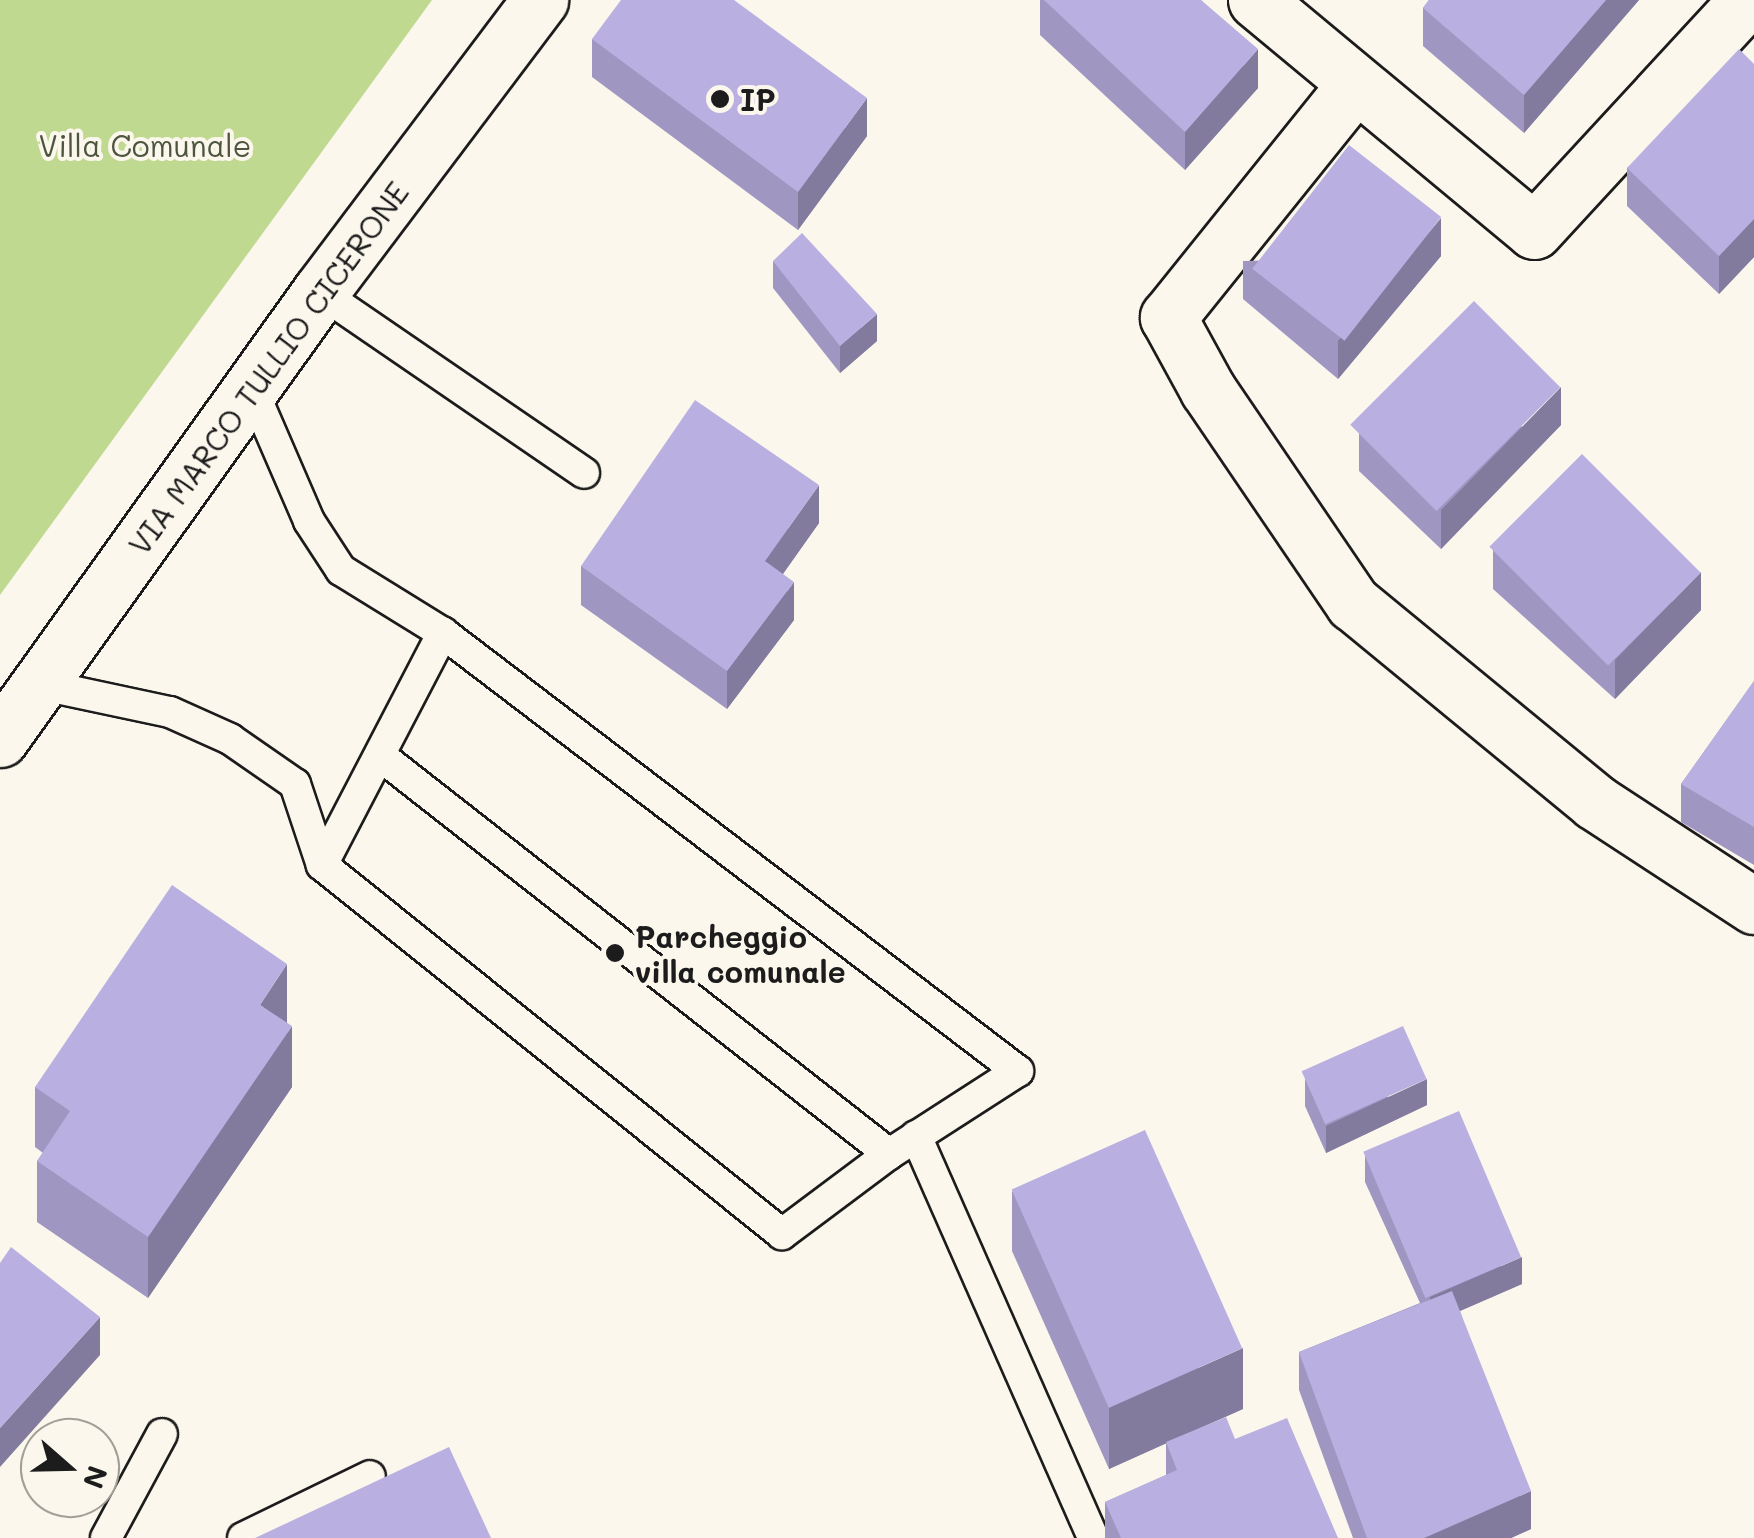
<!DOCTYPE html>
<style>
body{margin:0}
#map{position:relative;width:1754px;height:1538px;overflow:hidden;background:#fbf7ec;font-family:Mali,sans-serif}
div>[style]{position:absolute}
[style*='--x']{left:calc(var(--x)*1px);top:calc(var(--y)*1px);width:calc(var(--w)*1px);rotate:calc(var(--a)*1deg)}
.green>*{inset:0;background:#c0d990}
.roads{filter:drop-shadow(2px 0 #1c1c1c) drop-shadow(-2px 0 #1c1c1c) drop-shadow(0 2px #1c1c1c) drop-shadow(0 -2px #1c1c1c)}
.service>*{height:30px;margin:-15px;padding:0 15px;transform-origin:15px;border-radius:15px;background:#fbf7ec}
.minor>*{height:55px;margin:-27.5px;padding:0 27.5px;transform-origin:27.5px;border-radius:27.5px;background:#fbf7ec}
.secondary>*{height:55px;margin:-27.5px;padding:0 27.5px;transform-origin:27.5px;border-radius:27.5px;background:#fbf7ec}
.wall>*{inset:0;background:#9f97c2}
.shaded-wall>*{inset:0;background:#827b9e}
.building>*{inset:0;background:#b9b0e1;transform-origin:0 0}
.dots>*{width:28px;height:28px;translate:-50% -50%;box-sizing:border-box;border:5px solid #fbf7ec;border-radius:50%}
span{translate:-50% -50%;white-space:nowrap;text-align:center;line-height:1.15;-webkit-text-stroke:8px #fbf7ec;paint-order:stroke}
.poi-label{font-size:30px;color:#1c1c1c;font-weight:700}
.left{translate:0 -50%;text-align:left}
.park-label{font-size:30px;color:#4d553f}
.street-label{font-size:30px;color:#1c1c1c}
.north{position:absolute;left:20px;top:1418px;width:100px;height:100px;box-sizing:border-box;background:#fbf7ec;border:2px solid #a29f99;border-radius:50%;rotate:110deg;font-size:28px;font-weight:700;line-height:40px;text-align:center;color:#1c1c1c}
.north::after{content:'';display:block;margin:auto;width:35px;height:45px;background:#1c1c1c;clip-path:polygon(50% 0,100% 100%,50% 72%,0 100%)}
</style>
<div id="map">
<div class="green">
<div style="clip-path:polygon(0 0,432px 0,0 595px)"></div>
</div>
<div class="roads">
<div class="service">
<div style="--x:320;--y:292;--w:320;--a:34.4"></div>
<div style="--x:252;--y:389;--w:144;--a:66.6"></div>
<div style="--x:309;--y:521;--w:59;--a:56.9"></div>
<div style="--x:341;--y:570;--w:120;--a:31.7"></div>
<div style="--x:443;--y:633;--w:723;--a:37.3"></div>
<div style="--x:1018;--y:1071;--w:153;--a:147.2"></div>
<div style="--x:889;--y:1154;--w:134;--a:143.2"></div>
<div style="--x:782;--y:1234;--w:590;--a:-141.26"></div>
<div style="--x:322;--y:865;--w:262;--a:-62.5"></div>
<div style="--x:38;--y:684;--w:135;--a:12"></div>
<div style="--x:170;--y:712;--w:66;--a:24.2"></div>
<div style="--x:230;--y:739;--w:79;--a:34.7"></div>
<div style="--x:295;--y:784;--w:85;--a:71.6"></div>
<div style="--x:382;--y:757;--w:644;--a:38.06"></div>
<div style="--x:916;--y:1136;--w:439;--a:66.2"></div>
<div style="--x:106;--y:1538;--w:118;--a:-61.7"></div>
<div style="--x:243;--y:1538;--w:141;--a:-26"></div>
</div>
<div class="minor">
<div style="--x:1256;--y:0;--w:361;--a:39.7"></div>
<div style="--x:1534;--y:231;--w:314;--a:-47.3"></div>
<div style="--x:1354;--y:86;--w:297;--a:128.8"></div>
<div style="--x:1168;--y:317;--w:83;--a:61.3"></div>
<div style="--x:1208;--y:390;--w:258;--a:55.8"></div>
<div style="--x:1353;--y:603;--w:313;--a:39.4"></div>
<div style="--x:1595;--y:802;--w:190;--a:33.2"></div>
</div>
<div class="secondary">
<div style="--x:0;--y:739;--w:550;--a:-54.4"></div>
<div style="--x:320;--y:292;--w:366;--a:-53"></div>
</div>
</div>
<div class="wall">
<div style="clip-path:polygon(1040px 0,1201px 0,1258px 88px,1185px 170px,1040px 35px)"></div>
<div style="clip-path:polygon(1429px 0,1639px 0,1524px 133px,1423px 46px,1423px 8px)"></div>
<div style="clip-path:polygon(592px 39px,867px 136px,798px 230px,592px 77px)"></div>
<div style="clip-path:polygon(1754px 64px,1754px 257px,1719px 294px,1627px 206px,1627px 168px)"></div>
<div style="clip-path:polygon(1441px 256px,1338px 379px,1243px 299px,1243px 261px)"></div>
<div style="clip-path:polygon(773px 261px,877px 341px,840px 373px,773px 288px)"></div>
<div style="clip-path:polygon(1561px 425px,1441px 549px,1359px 471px,1359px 433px)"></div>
<div style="clip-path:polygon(819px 523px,783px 574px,794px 620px,727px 709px,581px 605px,581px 566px)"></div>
<div style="clip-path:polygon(1493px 550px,1701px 610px,1615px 699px,1493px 589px)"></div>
<div style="clip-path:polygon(1754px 681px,1754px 865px,1681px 822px,1681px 784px)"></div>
<div style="clip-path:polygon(287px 1023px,292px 1087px,148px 1298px,37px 1222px,37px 1161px,43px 1153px,35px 1147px,35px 1087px)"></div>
<div style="clip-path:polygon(1305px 1079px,1427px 1105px,1326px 1153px,1305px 1106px)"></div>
<div style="clip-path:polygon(1365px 1155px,1522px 1284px,1460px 1311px,1531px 1529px,1511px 1538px,1353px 1538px,1299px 1390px,1299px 1352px,1420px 1303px,1365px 1182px)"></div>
<div style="clip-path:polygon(1012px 1191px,1243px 1409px,1199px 1428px,1235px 1439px,1338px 1538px,1105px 1538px,1105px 1502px,1166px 1475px,1166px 1443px,1109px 1469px,1012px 1251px)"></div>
</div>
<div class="shaded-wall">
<div style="clip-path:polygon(1606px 0,1639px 0,1524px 133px,1524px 95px)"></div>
<div style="clip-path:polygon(1258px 49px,1258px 88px,1185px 170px,1185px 132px)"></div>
<div style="clip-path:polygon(867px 98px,867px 136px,798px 230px,798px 192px)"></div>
<div style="clip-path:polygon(1441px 218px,1441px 256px,1338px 379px,1338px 341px)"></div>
<div style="clip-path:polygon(1754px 219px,1754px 257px,1719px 294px,1719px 256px)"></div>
<div style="clip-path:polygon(877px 314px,877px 341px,840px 373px,840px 346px)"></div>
<div style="clip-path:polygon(1561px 387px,1561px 425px,1441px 549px,1441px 510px)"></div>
<div style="clip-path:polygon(819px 485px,819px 523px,765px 599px,765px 561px)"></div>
<div style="clip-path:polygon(1701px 572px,1701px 610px,1615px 699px,1615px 660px)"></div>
<div style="clip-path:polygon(794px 582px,794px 620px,727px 709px,727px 671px)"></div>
<div style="clip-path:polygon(287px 964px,287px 1025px,260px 1005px)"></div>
<div style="clip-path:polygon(292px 1026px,292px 1087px,148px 1298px,148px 1237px)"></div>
<div style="clip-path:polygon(1427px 1079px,1427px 1105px,1326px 1153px,1326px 1126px)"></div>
<div style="clip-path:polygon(1522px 1257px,1522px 1284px,1430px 1324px,1430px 1297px)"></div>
<div style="clip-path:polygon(100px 1317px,100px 1355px,0 1467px,0 1428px)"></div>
<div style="clip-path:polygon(1243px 1348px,1243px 1409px,1109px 1469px,1109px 1408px)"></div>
<div style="clip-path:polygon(1531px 1491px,1531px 1529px,1511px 1538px,1424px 1538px)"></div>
</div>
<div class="building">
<div style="clip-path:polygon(621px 0,734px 0,867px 98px,798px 192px,592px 39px)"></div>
<div style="clip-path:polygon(1044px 0,1201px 0,1258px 49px,1185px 132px)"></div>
<div style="clip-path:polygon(1429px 0,1606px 0,1524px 95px,1423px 8px)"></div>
<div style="clip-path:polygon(1739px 49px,1754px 64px,1754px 219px,1719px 256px,1627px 168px)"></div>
<div style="left:1349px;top:145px;width:117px;height:157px;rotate:38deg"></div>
<div style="clip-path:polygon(802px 233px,877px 314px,840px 346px,773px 261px)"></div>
<div style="left:1474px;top:301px;width:122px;height:175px;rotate:45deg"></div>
<div style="clip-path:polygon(695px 400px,819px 485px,765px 561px,794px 582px,727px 671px,581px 566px)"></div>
<div style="left:1582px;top:454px;width:168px;height:131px;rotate:45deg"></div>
<div style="clip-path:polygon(1754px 681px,1754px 827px,1681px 784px)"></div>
<div style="clip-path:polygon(172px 885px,287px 964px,260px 1005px,292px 1026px,148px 1237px,37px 1161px,70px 1111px,35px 1087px)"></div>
<div style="left:1403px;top:1026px;width:58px;height:111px;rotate:66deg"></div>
<div style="left:1459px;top:1111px;width:159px;height:104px;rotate:67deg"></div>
<div style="left:1145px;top:1130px;width:239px;height:146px;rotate:66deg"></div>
<div style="clip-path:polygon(11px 1247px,100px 1317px,0 1428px,0 1263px)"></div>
<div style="clip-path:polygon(1452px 1291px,1531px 1491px,1424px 1538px,1367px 1538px,1299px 1352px)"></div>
<div style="clip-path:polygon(1226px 1417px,1235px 1439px,1287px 1418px,1338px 1538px,1121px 1538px,1105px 1502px,1177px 1470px,1166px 1442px)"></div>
<div style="clip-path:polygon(449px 1447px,491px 1538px,255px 1538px)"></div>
</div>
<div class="dots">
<div style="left:720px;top:99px;background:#1c1c1c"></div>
<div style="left:615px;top:953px;background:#1c1c1c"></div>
</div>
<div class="poi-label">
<span class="left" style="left:740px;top:99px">IP</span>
<span class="left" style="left:635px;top:953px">Parcheggio<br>villa comunale</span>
</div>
<div class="park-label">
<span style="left:145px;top:145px">Villa Comunale</span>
</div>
<div class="street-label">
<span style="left:268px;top:368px;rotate:-54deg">VIA MARCO TULLIO CICERONE</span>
</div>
<div class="north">N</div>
</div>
